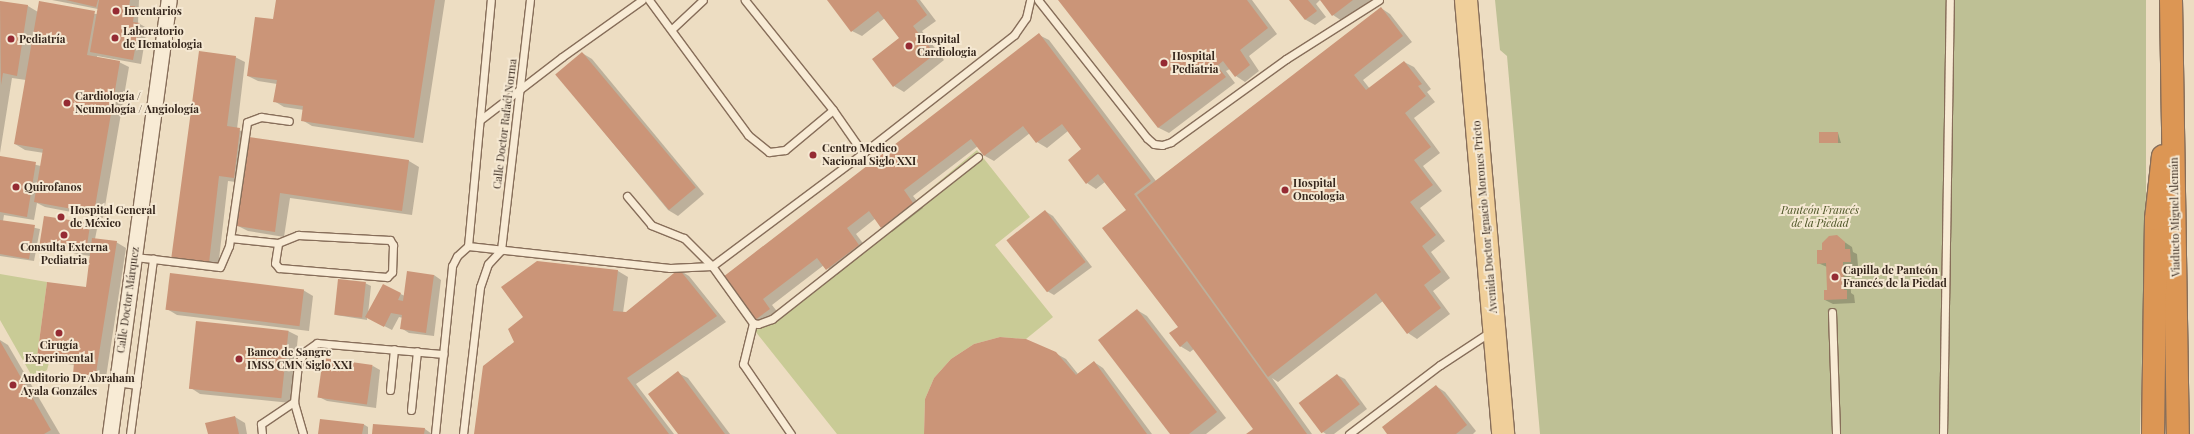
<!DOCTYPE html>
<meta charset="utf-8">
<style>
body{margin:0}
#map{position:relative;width:2194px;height:434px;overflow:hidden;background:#edddc2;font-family:"Playfair Display",serif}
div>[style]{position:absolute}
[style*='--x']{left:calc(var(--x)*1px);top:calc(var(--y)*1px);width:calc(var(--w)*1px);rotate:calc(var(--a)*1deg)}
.green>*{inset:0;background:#c9cb96}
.cemetery>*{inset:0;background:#bec095}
.shadow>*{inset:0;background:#0003}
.building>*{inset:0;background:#cb9578;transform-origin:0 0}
.roads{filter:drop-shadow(1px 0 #876e5a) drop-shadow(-1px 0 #876e5a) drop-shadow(0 1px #876e5a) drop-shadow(0 -1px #876e5a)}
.service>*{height:7px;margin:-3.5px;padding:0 3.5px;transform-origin:3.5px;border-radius:3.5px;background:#f8ebd5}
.minor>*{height:15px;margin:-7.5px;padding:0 7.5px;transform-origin:7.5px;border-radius:7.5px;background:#f8ebd5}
.primary>*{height:22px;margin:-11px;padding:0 11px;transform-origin:11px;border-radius:11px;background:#f0cf9a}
.motorway>*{height:22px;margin:-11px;padding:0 11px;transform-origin:11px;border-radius:11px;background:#dc9654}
.dots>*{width:11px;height:11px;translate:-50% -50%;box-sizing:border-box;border:2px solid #f5e8d2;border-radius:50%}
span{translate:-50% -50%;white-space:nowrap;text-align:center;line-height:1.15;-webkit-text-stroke:4px #f5e8d2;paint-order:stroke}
.poi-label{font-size:11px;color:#37281e;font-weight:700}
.left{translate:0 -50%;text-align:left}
.street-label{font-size:11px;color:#37281e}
.park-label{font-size:11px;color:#4b5324;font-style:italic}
</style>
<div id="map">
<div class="green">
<div style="clip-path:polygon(977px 150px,1030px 217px,995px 245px,1053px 317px,1026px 339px,1000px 337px,974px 344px,951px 359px,934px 378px,925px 399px,924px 434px,837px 434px,755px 331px,821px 280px)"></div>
<div style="clip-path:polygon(0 274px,47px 282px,37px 357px,50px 359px,47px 370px,33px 378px,0 320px)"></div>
</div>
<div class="cemetery">
<div style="clip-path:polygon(1495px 0,2146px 0,2146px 193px,2140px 434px,1540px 434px,1507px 56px,1500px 50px)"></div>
</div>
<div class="shadow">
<div style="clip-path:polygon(52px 0,139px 0,138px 23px,147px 28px,141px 64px,97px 56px,97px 58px,119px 62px,129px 67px,103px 218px,45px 207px,37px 203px,34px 220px,4px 215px,3px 221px,40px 229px,34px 261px,0 256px,0 157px,41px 166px,44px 153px,25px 150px,15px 144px,26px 80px,12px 78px,0 153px,0 2px,28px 6px,38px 12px,98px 14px,98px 9px)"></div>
<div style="clip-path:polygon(277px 0,445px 0,423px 143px,312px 126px,302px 120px,304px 110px,284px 107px,274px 101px,277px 84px,258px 81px,248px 76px,274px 20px)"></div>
<div style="clip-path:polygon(828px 0,920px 0,936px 21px,922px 31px,944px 60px,904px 92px,894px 86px,900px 38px,885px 18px,862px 36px,852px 31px)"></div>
<div style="clip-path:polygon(1059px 0,1252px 0,1277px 34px,1249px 56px,1259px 71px,1245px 82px,1236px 76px,1230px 69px,1226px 71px,1235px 83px,1169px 133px,1159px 128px)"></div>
<div style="clip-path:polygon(1291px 0,1320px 0,1316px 4px,1326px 17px,1315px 25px,1306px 20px)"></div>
<div style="clip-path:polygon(1321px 0,1371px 0,1342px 21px,1333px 15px)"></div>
<div style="clip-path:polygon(1381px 8px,1390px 14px,1412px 42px,1363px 80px,1370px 89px,1404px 62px,1414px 67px,1431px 89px,1427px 92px,1435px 102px,1414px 118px,1440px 153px,1423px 166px,1442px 191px,1420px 208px,1445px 241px,1431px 252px,1450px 278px,1433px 291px,1450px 314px,1417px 339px,1408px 333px,1383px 301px,1278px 382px,1272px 378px,1312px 434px,1248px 434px,1255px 429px,1194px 349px,1190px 352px,1180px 346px,1179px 327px,1127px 210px,1105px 182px,1096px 189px,1087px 183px,1083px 150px,1068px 131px,1047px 148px,1037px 142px,1030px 133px,994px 161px,985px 156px,978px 146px,913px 196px,923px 208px,892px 232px,882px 227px,876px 218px,856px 234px,868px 250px,837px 275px,824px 265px,772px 305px,779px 314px,766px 325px,756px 319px,724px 277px,1039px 35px,1049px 40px,1156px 181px)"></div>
<div style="clip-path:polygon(582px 53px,592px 59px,704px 194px,678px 216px,668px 210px,557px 75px)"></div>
<div style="clip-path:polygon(235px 57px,245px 62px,237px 129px,249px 135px,249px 138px,409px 161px,419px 167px,412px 215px,290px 198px,284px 237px,248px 231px,238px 226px,244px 183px,228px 181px,218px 268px,181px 265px)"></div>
<div style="clip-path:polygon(1820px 133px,1838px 133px,1841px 143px,1823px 143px)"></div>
<div style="clip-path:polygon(1045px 211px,1053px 216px,1092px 267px,1054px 295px,1047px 291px)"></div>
<div style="clip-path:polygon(89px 224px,97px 229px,95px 239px,116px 242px,126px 248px,105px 384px,83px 380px,74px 375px,75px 365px,46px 361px,38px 357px,87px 288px,90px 256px,48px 249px,40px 245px)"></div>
<div style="clip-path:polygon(1837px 237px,1852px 247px,1853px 252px,1857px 254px,1858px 266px,1850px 266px,1851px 293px,1854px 295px,1855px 303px,1833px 304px,1825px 300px,1828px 291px,1827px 267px,1818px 263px,1823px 251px)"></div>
<div style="clip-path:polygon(537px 262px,618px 271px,628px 277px,623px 313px,626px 313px,679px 270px,689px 276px,726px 322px,636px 384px,674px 434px,475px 434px,525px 317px)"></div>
<div style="clip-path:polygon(434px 275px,441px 280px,434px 336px,409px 333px,401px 328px,403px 318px,399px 317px,392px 330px,367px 317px,367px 320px,336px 315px,365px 283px,371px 286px,368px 314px,383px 286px,405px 296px)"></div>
<div style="clip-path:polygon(303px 290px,313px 296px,309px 331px,177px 315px,167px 309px)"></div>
<div style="clip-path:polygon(1137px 310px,1147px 316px,1226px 418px,1206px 434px,1171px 434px)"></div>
<div style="clip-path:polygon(288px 331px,298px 336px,291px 403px,200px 394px,191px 388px)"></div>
<div style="clip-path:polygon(0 340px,8px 345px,60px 434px,0 434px)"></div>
<div style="clip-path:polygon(1055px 353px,1066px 359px,1078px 374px,1094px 362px,1103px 368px,1152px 434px,925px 434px,926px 399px)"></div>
<div style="clip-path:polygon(373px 366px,380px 370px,376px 408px,327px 401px,319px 397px)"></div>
<div style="clip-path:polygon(678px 373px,688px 378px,730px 434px,680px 434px)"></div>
<div style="clip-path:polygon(1337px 375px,1345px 379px,1367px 409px,1334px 434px,1326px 434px,1323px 432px)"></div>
<div style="clip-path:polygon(1436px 386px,1445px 392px,1476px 431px,1473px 434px,1389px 434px)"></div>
<div style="clip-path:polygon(235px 417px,245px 423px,247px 434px,209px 434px)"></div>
<div style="clip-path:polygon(363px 424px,368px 427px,368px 434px,319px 434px)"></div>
<div style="clip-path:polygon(425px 429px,432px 434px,373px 434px)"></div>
</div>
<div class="building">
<div style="clip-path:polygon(66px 0,98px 0,96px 7px)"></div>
<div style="clip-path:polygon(99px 0,130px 0,129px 6px,135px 6px,133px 22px,140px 23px,133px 60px,90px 52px)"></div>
<div style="clip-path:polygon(276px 0,435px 0,414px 138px,301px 121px,303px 106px,273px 102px,277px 80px,247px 76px,255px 17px,273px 19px)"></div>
<div style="clip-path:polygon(827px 0,916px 0,927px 15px,913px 26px,935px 54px,893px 87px,872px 59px,899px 38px,878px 11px,851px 32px)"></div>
<div style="clip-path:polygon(1058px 0,1247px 0,1268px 28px,1240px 50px,1250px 65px,1235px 77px,1223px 61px,1217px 66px,1226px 77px,1158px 128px)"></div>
<div style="clip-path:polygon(1289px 0,1308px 0,1317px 11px,1305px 20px)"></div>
<div style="clip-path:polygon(1320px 0,1353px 0,1332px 16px)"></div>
<div style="clip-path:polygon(0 1px,28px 5px,17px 76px,3px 73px,1px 85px)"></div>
<div style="clip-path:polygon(39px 1px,95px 11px,87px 55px,120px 61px,94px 213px,34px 202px,43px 149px,14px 144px)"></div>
<div style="clip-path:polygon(1381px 7px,1403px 36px,1354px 75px,1366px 90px,1404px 61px,1422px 84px,1418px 86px,1426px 96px,1405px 113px,1431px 147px,1414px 160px,1433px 185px,1410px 202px,1436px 235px,1422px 246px,1441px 272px,1424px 285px,1441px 308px,1407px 334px,1376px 293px,1268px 377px,1137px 195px)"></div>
<div style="clip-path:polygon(1039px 33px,1151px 181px,1134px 194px,1307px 434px,1246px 434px,1253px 429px,1187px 341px,1180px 347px,1169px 333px,1178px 327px,1102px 228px,1126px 210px,1098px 174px,1086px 184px,1068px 160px,1081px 149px,1062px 124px,1036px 143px,1023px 126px,984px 156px,971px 139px,904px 190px,913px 203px,881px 228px,869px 211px,847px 228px,859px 245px,826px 270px,817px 258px,763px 299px,770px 309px,755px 320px,723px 277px)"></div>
<div style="clip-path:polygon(199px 51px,236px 56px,227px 126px,240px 128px,234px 178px,219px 176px,209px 263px,171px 260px)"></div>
<div style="left:582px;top:52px;width:177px;height:35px;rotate:50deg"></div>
<div style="left:1819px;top:132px;width:19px;height:11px"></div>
<div style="clip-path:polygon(249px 137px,409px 160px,402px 211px,280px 193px,275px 232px,237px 226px)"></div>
<div style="clip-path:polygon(0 156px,36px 162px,27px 217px,0 212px)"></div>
<div style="left:1045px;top:210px;width:66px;height:49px;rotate:52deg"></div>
<div style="left:44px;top:216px;width:47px;height:30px;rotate:9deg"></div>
<div style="clip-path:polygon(0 220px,35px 225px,29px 259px,0 254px)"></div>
<div style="clip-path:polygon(1837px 235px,1845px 242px,1845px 249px,1850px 249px,1851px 262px,1843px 262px,1844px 290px,1847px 290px,1847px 299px,1824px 300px,1824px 290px,1827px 290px,1826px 263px,1817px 264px,1817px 250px,1822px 250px,1822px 243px,1829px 236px)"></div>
<div style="clip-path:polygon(92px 238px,117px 241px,95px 379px,73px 375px,74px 362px,37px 357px,47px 282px,86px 287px)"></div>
<div style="clip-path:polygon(537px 261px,618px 270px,613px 311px,626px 312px,679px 269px,717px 316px,627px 378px,669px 434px,474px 434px,483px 366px,514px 342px,508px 329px,523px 317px,501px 287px)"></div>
<div style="clip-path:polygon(407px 271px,434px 275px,426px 333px,400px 329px,402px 315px,391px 313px,384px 327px,365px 317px,383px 284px,401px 293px,398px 300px,403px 301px)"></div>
<div style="left:170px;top:273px;width:135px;height:37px;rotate:7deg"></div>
<div style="left:338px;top:279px;width:28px;height:36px;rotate:6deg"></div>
<div style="clip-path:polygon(1137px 309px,1217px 412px,1189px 434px,1170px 434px,1098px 340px)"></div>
<div style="left:196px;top:321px;width:93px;height:68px;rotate:6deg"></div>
<div style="clip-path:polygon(1000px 337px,1026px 339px,1056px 352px,1076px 375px,1094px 361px,1147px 434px,924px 434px,925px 399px,934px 378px,951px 359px,974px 344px)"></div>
<div style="clip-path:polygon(0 341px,51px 430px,44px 434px,0 434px)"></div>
<div style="left:323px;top:358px;width:50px;height:40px;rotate:8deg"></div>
<div style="clip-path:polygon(678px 371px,725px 434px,678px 434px,648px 394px)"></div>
<div style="left:1337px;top:374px;width:38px;height:48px;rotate:53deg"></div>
<div style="clip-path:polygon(1436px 385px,1467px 425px,1456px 434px,1387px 434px,1382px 427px)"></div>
<div style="clip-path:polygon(235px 416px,239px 434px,208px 434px,205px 423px)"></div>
<div style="clip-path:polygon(320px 419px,364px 424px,362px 434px,318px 434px)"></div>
<div style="clip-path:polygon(373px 424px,425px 428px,424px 434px,372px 434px)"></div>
</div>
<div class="roads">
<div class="service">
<div style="--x:649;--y:0;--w:167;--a:53.7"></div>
<div style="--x:748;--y:135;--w:27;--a:39"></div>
<div style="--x:769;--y:152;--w:16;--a:-7"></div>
<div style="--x:785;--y:150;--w:62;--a:-39.8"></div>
<div style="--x:833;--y:110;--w:141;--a:-128.7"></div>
<div style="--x:1038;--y:0;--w:176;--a:51.7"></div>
<div style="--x:1147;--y:138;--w:9;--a:41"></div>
<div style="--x:1154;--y:144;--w:8;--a:7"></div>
<div style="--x:1162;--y:145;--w:9;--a:-18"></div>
<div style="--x:1171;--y:142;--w:142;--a:-35.8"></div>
<div style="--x:1286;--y:59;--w:110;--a:-32.4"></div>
<div style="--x:672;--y:29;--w:42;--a:-43.1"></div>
<div style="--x:833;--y:110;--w:52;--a:55.1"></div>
<div style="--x:480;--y:120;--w:103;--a:-37.5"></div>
<div style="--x:562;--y:57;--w:98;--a:-35.5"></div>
<div style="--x:627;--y:196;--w:38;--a:50"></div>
<div style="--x:651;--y:225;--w:35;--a:22"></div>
<div style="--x:684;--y:238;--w:40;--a:45"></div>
<div style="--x:712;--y:266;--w:70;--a:54.3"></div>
<div style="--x:753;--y:323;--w:5;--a:11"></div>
<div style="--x:758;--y:324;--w:15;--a:-20"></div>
<div style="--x:772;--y:319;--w:262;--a:-38.2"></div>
<div style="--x:230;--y:238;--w:48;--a:5.9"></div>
<div style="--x:278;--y:243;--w:22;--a:-22"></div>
<div style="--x:298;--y:235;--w:92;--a:3.1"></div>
<div style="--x:390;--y:240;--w:6;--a:59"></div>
<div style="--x:393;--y:245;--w:27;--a:92"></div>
<div style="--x:392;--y:272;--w:7;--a:135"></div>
<div style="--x:387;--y:277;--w:108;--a:-175.2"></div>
<div style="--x:279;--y:268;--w:6;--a:-129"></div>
<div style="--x:275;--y:263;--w:20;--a:-81"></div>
<div style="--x:468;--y:246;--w:203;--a:6.2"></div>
<div style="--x:670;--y:268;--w:42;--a:-2.7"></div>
<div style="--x:712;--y:266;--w:189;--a:-36.8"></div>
<div style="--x:863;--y:153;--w:192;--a:-38"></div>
<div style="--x:1014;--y:35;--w:21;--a:-55"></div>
<div style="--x:1026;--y:18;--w:18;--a:-77"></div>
<div style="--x:501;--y:250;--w:252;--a:-83.4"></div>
<div style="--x:153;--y:259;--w:67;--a:6.8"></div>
<div style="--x:220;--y:267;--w:23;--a:-67"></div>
<div style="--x:229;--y:246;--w:125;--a:-81.7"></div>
<div style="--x:247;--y:122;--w:15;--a:-20"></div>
<div style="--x:261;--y:117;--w:28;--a:8"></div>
<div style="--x:1832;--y:312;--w:122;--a:88.1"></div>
<div style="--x:753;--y:323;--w:42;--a:103.7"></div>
<div style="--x:743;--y:364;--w:85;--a:55.6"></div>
<div style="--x:117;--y:382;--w:20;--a:9"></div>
<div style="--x:390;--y:390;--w:41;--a:-84.4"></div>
<div style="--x:411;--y:410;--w:59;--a:-84.2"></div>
<div style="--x:130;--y:434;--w:177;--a:-82.5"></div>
<div style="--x:153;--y:259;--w:19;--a:-174"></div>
<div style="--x:262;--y:434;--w:10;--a:-96"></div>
<div style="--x:261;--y:424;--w:40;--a:-34"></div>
<div style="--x:303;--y:434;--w:33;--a:-106"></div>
<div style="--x:294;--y:402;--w:37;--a:-84"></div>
<div style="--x:298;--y:365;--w:14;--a:-65"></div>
<div style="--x:304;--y:352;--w:16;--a:-35"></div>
<div style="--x:317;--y:343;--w:127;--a:5"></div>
<div style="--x:435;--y:434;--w:169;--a:-84.2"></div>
<div style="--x:452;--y:266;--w:11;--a:-63"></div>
<div style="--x:457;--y:256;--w:15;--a:-42"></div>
<div style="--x:468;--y:246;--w:247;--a:-84.7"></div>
<div style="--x:463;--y:434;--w:148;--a:-83.4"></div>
<div style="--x:480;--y:287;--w:24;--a:-71"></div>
<div style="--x:488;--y:264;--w:19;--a:-47"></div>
<div style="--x:1349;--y:434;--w:114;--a:-37.2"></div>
<div style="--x:1440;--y:365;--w:60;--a:-33.4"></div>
<div style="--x:1943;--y:434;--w:434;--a:-89.1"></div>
</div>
<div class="minor">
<div style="--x:110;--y:434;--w:438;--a:-82.3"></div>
</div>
<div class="primary">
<div style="--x:1466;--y:0;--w:436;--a:85.1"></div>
</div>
<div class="motorway">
<div style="--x:2171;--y:0;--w:434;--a:89.1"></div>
<div style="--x:2153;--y:434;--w:215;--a:-89.2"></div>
<div style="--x:2156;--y:219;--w:63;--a:-83.7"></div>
</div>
</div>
<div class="dots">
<div style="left:116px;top:11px;background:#952b33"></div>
<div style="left:115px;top:38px;background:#952b33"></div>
<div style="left:11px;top:39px;background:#952b33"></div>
<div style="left:909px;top:46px;background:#952b33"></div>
<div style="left:1164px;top:63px;background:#952b33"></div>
<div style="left:67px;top:103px;background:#952b33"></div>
<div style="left:813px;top:155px;background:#952b33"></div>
<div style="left:16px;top:187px;background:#952b33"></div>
<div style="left:1285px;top:190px;background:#952b33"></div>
<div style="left:61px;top:217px;background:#952b33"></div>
<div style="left:64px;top:235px;background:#952b33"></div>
<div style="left:1835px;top:277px;background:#952b33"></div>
<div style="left:59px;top:333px;background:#952b33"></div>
<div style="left:239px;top:359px;background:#952b33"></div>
<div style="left:13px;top:385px;background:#952b33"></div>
</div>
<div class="poi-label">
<span class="left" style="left:124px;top:11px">Inventarios</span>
<span class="left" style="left:123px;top:38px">Laboratorio<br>de Hematologia</span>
<span class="left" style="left:19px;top:39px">Pediatría</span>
<span class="left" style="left:917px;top:46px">Hospital<br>Cardiologia</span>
<span class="left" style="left:1172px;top:63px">Hospital<br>Pediatria</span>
<span class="left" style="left:75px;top:103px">Cardiología /<br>Neumología / Angiología</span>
<span class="left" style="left:822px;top:155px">Centro Medico<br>Nacional Siglo XXI</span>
<span class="left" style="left:1293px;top:190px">Hospital<br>Oncologia</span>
<span class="left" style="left:24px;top:187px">Quirofanos</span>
<span class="left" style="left:70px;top:217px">Hospital General<br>de México</span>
<span style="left:64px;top:254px">Consulta Externa<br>Pediatria</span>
<span class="left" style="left:1843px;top:277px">Capilla de Panteón<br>Francés de la Piedad</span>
<span style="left:59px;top:352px">Cirugía<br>Experimental</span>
<span class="left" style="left:247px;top:359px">Banco de Sangre<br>IMSS CMN Siglo XXI</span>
<span class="left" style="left:21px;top:385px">Auditorio Dr Abraham<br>Ayala Gonzáles</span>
</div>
<div class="street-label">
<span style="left:505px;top:124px;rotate:-83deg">Calle Doctor Rafaél Norma</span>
<span style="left:1485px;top:217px;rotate:-95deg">Avenida Doctor Ignacio Morones Prieto</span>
<span style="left:2175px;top:217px;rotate:-91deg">Viaducto Miguel Alemán</span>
<span style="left:128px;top:300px;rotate:-82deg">Calle Doctor Márquez</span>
</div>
<div class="park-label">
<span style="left:1820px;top:217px">Panteón Francés<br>de la Piedad</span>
</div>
</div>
